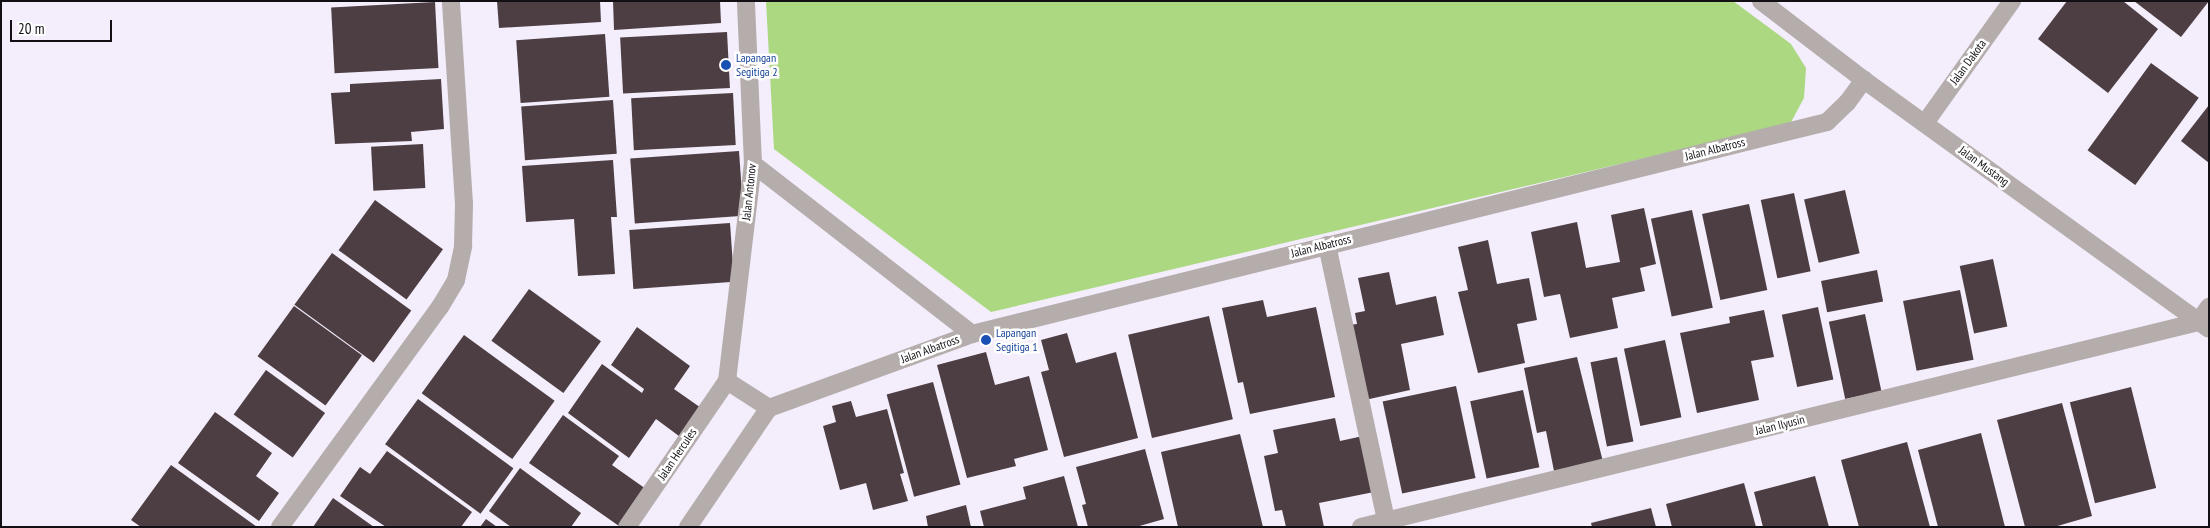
<!DOCTYPE html>
<style>
body{margin:0}
#map{position:relative;width:2210px;height:528px;overflow:hidden;background:#f3edfc;font-family:"PT Sans Narrow",sans-serif}
div>[style]{position:absolute}
[style*='--x']{left:calc(var(--x)*1px);top:calc(var(--y)*1px);width:calc(var(--w)*1px);rotate:calc(var(--a)*1deg)}
.green>*{inset:0;background:#abd881}
.building>*{inset:0;background:#4c3e42;transform-origin:0 0}
.service>*{height:18px;margin:-9px;padding:0 9px;transform-origin:9px;border-radius:9px;background:#b5acac}
.dots>*{width:14px;height:14px;translate:-50% -50%;box-sizing:border-box;border:2px solid #fff;border-radius:50%}
span{translate:-50% -50%;white-space:nowrap;text-align:center;line-height:1.15;-webkit-text-stroke:5px #fff;paint-order:stroke}
.transit-label{font-size:12px;color:#164399}
.left{translate:0 -50%;text-align:left}
.street-label{font-size:12px;color:#121015}
.frame{position:absolute;inset:0;border:2px solid #121015;pointer-events:none}
.scale{position:absolute;left:10px;top:20px;width:102px;height:22px;box-sizing:border-box;border:2px solid #121015;border-top:0;padding-left:6px;font-size:15px;line-height:18px;white-space:nowrap;color:#121015;-webkit-text-stroke:4px #fff;paint-order:stroke}
</style>
<div id="map">
<div class="green">
<div style="clip-path:polygon(766px 1px,1733px 1px,1791px 44px,1806px 68px,1804px 98px,1790px 124px,991px 312px,774px 149px)"></div>
</div>
<div class="building">
<div style="clip-path:polygon(497px 1px,600px 1px,601px 22px,499px 28px)"></div>
<div style="clip-path:polygon(613px 1px,720px 1px,721px 23px,614px 30px)"></div>
<div style="clip-path:polygon(2067px 1px,2123px 1px,2158px 29px,2108px 93px,2038px 39px)"></div>
<div style="clip-path:polygon(2134px 1px,2209px 1px,2181px 37px)"></div>
<div style="left:435px;top:2px;width:66px;height:104px;rotate:87deg"></div>
<div style="left:727px;top:32px;width:56px;height:107px;rotate:87deg"></div>
<div style="left:605px;top:34px;width:63px;height:89px;rotate:86deg"></div>
<div style="left:2151px;top:63px;width:59px;height:108px;rotate:36deg"></div>
<div style="clip-path:polygon(441px 79px,444px 129px,411px 132px,412px 141px,335px 144px,331px 93px,350px 92px,350px 84px)"></div>
<div style="left:733px;top:93px;width:52px;height:102px;rotate:87deg"></div>
<div style="left:613px;top:100px;width:54px;height:92px;rotate:86deg"></div>
<div style="clip-path:polygon(2209px 105px,2209px 163px,2181px 141px)"></div>
<div style="left:423px;top:144px;width:44px;height:52px;rotate:87deg"></div>
<div style="left:739px;top:151px;width:65px;height:109px;rotate:86deg"></div>
<div style="clip-path:polygon(613px 160px,617px 217px,611px 217px,615px 274px,578px 276px,574px 219px,526px 222px,522px 166px)"></div>
<div style="left:1845px;top:190px;width:65px;height:42px;rotate:77deg"></div>
<div style="left:1794px;top:193px;width:80px;height:34px;rotate:78deg"></div>
<div style="left:375px;top:200px;width:84px;height:62px;rotate:36deg"></div>
<div style="left:1749px;top:204px;width:88px;height:48px;rotate:78deg"></div>
<div style="clip-path:polygon(1644px 208px,1656px 264px,1640px 268px,1645px 291px,1612px 298px,1618px 328px,1570px 338px,1560px 294px,1544px 297px,1531px 232px,1577px 222px,1586px 268px,1620px 262px,1611px 215px)"></div>
<div style="left:1692px;top:210px;width:100px;height:42px;rotate:78deg"></div>
<div style="left:730px;top:223px;width:59px;height:101px;rotate:86deg"></div>
<div style="clip-path:polygon(1488px 240px,1497px 284px,1529px 278px,1537px 320px,1517px 324px,1525px 363px,1478px 373px,1458px 292px,1468px 290px,1458px 247px)"></div>
<div style="left:332px;top:253px;width:98px;height:64px;rotate:36deg"></div>
<div style="left:1993px;top:259px;width:69px;height:34px;rotate:78deg"></div>
<div style="left:1877px;top:270px;width:32px;height:57px;rotate:79deg"></div>
<div style="clip-path:polygon(1389px 272px,1396px 305px,1436px 296px,1444px 335px,1401px 344px,1410px 390px,1365px 400px,1349px 325px,1357px 324px,1355px 313px,1365px 311px,1358px 278px)"></div>
<div style="left:529px;top:289px;width:89px;height:64px;rotate:36deg"></div>
<div style="left:1960px;top:290px;width:71px;height:58px;rotate:79deg"></div>
<div style="clip-path:polygon(1263px 300px,1267px 317px,1316px 307px,1335px 397px,1250px 414px,1243px 382px,1238px 383px,1222px 308px)"></div>
<div style="left:294px;top:306px;width:84px;height:62px;rotate:36deg"></div>
<div style="left:1818px;top:307px;width:74px;height:37px;rotate:78deg"></div>
<div style="clip-path:polygon(1764px 310px,1774px 357px,1751px 361px,1759px 400px,1697px 413px,1680px 333px,1730px 323px,1729px 317px)"></div>
<div style="left:1865px;top:314px;width:79px;height:37px;rotate:78deg"></div>
<div style="left:1209px;top:316px;width:106px;height:83px;rotate:77deg"></div>
<div style="clip-path:polygon(637px 327px,690px 366px,674px 389px,704px 410px,683px 439px,656px 419px,629px 458px,568px 413px,602px 364px,642px 393px,644px 389px,611px 365px)"></div>
<div style="clip-path:polygon(1067px 333px,1076px 363px,1116px 352px,1138px 438px,1064px 457px,1041px 372px,1049px 370px,1041px 340px)"></div>
<div style="left:464px;top:335px;width:112px;height:72px;rotate:36deg"></div>
<div style="left:1665px;top:340px;width:79px;height:42px;rotate:78deg"></div>
<div style="clip-path:polygon(986px 352px,995px 385px,1029px 376px,1048px 450px,1014px 459px,1016px 466px,967px 478px,937px 365px)"></div>
<div style="clip-path:polygon(1577px 357px,1603px 462px,1554px 471px,1546px 431px,1537px 433px,1524px 368px)"></div>
<div style="left:1617px;top:357px;width:86px;height:27px;rotate:79deg"></div>
<div style="left:266px;top:370px;width:73px;height:55px;rotate:36deg"></div>
<div style="left:933px;top:382px;width:106px;height:48px;rotate:75deg"></div>
<div style="left:1456px;top:386px;width:94px;height:75px;rotate:78deg"></div>
<div style="left:2131px;top:387px;width:104px;height:63px;rotate:76deg"></div>
<div style="left:1523px;top:390px;width:79px;height:54px;rotate:78deg"></div>
<div style="left:418px;top:399px;width:118px;height:56px;rotate:36deg"></div>
<div style="clip-path:polygon(851px 401px,856px 417px,887px 409px,904px 473px,900px 474px,908px 501px,873px 510px,866px 483px,840px 490px,823px 426px,836px 422px,832px 406px)"></div>
<div style="clip-path:polygon(2062px 403px,2092px 516px,2054px 527px,2025px 527px,1997px 420px)"></div>
<div style="clip-path:polygon(215px 412px,272px 453px,256px 476px,279px 493px,259px 521px,178px 463px)"></div>
<div style="clip-path:polygon(563px 415px,619px 456px,612px 465px,646px 489px,619px 526px,529px 463px)"></div>
<div style="clip-path:polygon(1335px 418px,1340px 441px,1363px 436px,1374px 492px,1319px 503px,1324px 527px,1286px 527px,1282px 510px,1275px 511px,1264px 456px,1278px 453px,1273px 430px)"></div>
<div style="clip-path:polygon(1981px 433px,2005px 527px,1938px 527px,1918px 450px)"></div>
<div style="clip-path:polygon(1240px 434px,1263px 527px,1178px 527px,1161px 452px)"></div>
<div style="clip-path:polygon(1907px 442px,1930px 527px,1859px 527px,1841px 460px)"></div>
<div style="clip-path:polygon(1145px 449px,1164px 519px,1136px 527px,1088px 527px,1082px 505px,1086px 504px,1076px 467px)"></div>
<div style="clip-path:polygon(387px 451px,472px 512px,461px 527px,386px 527px,340px 496px,360px 467px,370px 474px)"></div>
<div style="clip-path:polygon(171px 465px,257px 527px,141px 527px,131px 520px)"></div>
<div style="clip-path:polygon(520px 468px,581px 513px,571px 527px,511px 527px,489px 511px)"></div>
<div style="clip-path:polygon(1064px 476px,1078px 527px,984px 527px,980px 511px,1026px 499px,1023px 487px)"></div>
<div style="clip-path:polygon(1815px 476px,1829px 527px,1763px 527px,1754px 492px)"></div>
<div style="clip-path:polygon(1744px 483px,1756px 527px,1672px 527px,1666px 504px)"></div>
<div style="clip-path:polygon(333px 498px,374px 527px,313px 527px)"></div>
<div style="clip-path:polygon(966px 505px,971px 527px,928px 527px,926px 516px)"></div>
<div style="clip-path:polygon(1651px 508px,1656px 527px,1592px 527px,1591px 523px)"></div>
<div style="clip-path:polygon(486px 519px,497px 527px,480px 527px)"></div>
</div>
<div class="service">
<div style="--x:1761;--y:1;--w:130;--a:37.5"></div>
<div style="--x:1864;--y:80;--w:425;--a:35.8"></div>
<div style="--x:1925;--y:123;--w:150;--a:-54.5"></div>
<div style="--x:753;--y:164;--w:277;--a:37.8"></div>
<div style="--x:1327;--y:245;--w:281;--a:77.9"></div>
<div style="--x:2198;--y:322;--w:19;--a:-54"></div>
<div style="--x:727;--y:381;--w:50;--a:32.7"></div>
<div style="--x:769;--y:408;--w:216;--a:-20"></div>
<div style="--x:972;--y:334;--w:881;--a:-13.93"></div>
<div style="--x:1827;--y:122;--w:28;--a:-44"></div>
<div style="--x:1847;--y:103;--w:29;--a:-54"></div>
<div style="--x:280;--y:527;--w:272;--a:-54"></div>
<div style="--x:440;--y:307;--w:31;--a:-59"></div>
<div style="--x:456;--y:280;--w:35;--a:-78"></div>
<div style="--x:463;--y:246;--w:42;--a:-88.6"></div>
<div style="--x:464;--y:204;--w:203;--a:-93.7"></div>
<div style="--x:627;--y:527;--w:177;--a:-55.6"></div>
<div style="--x:727;--y:381;--w:219;--a:-83.2"></div>
<div style="--x:753;--y:164;--w:163;--a:-92.5"></div>
<div style="--x:688;--y:527;--w:144;--a:-55.8"></div>
<div style="--x:1361;--y:527;--w:862;--a:-13.76"></div>
</div>
<div class="dots">
<div style="left:726px;top:65px;background:#1a4fb4"></div>
<div style="left:986px;top:340px;background:#1a4fb4"></div>
</div>
<div class="transit-label">
<span class="left" style="left:736px;top:65px">Lapangan<br>Segitiga 2</span>
<span class="left" style="left:996px;top:340px">Lapangan<br>Segitiga 1</span>
</div>
<div class="street-label">
<span style="left:1968px;top:62px;rotate:-54deg">Jalan Dakota</span>
<span style="left:1715px;top:149px;rotate:-14deg">Jalan Albatross</span>
<span style="left:1984px;top:166px;rotate:36deg">Jalan Mustang</span>
<span style="left:749px;top:192px;rotate:-84deg">Jalan Antonov</span>
<span style="left:1321px;top:246px;rotate:-14deg">Jalan Albatross</span>
<span style="left:930px;top:349px;rotate:-20deg">Jalan Albatross</span>
<span style="left:1780px;top:425px;rotate:-14deg">Jalan Ilyusin</span>
<span style="left:677px;top:454px;rotate:-56deg">Jalan Hercules</span>
</div>
<div class="frame"></div>
<div class="scale">20 m</div>
</div>
